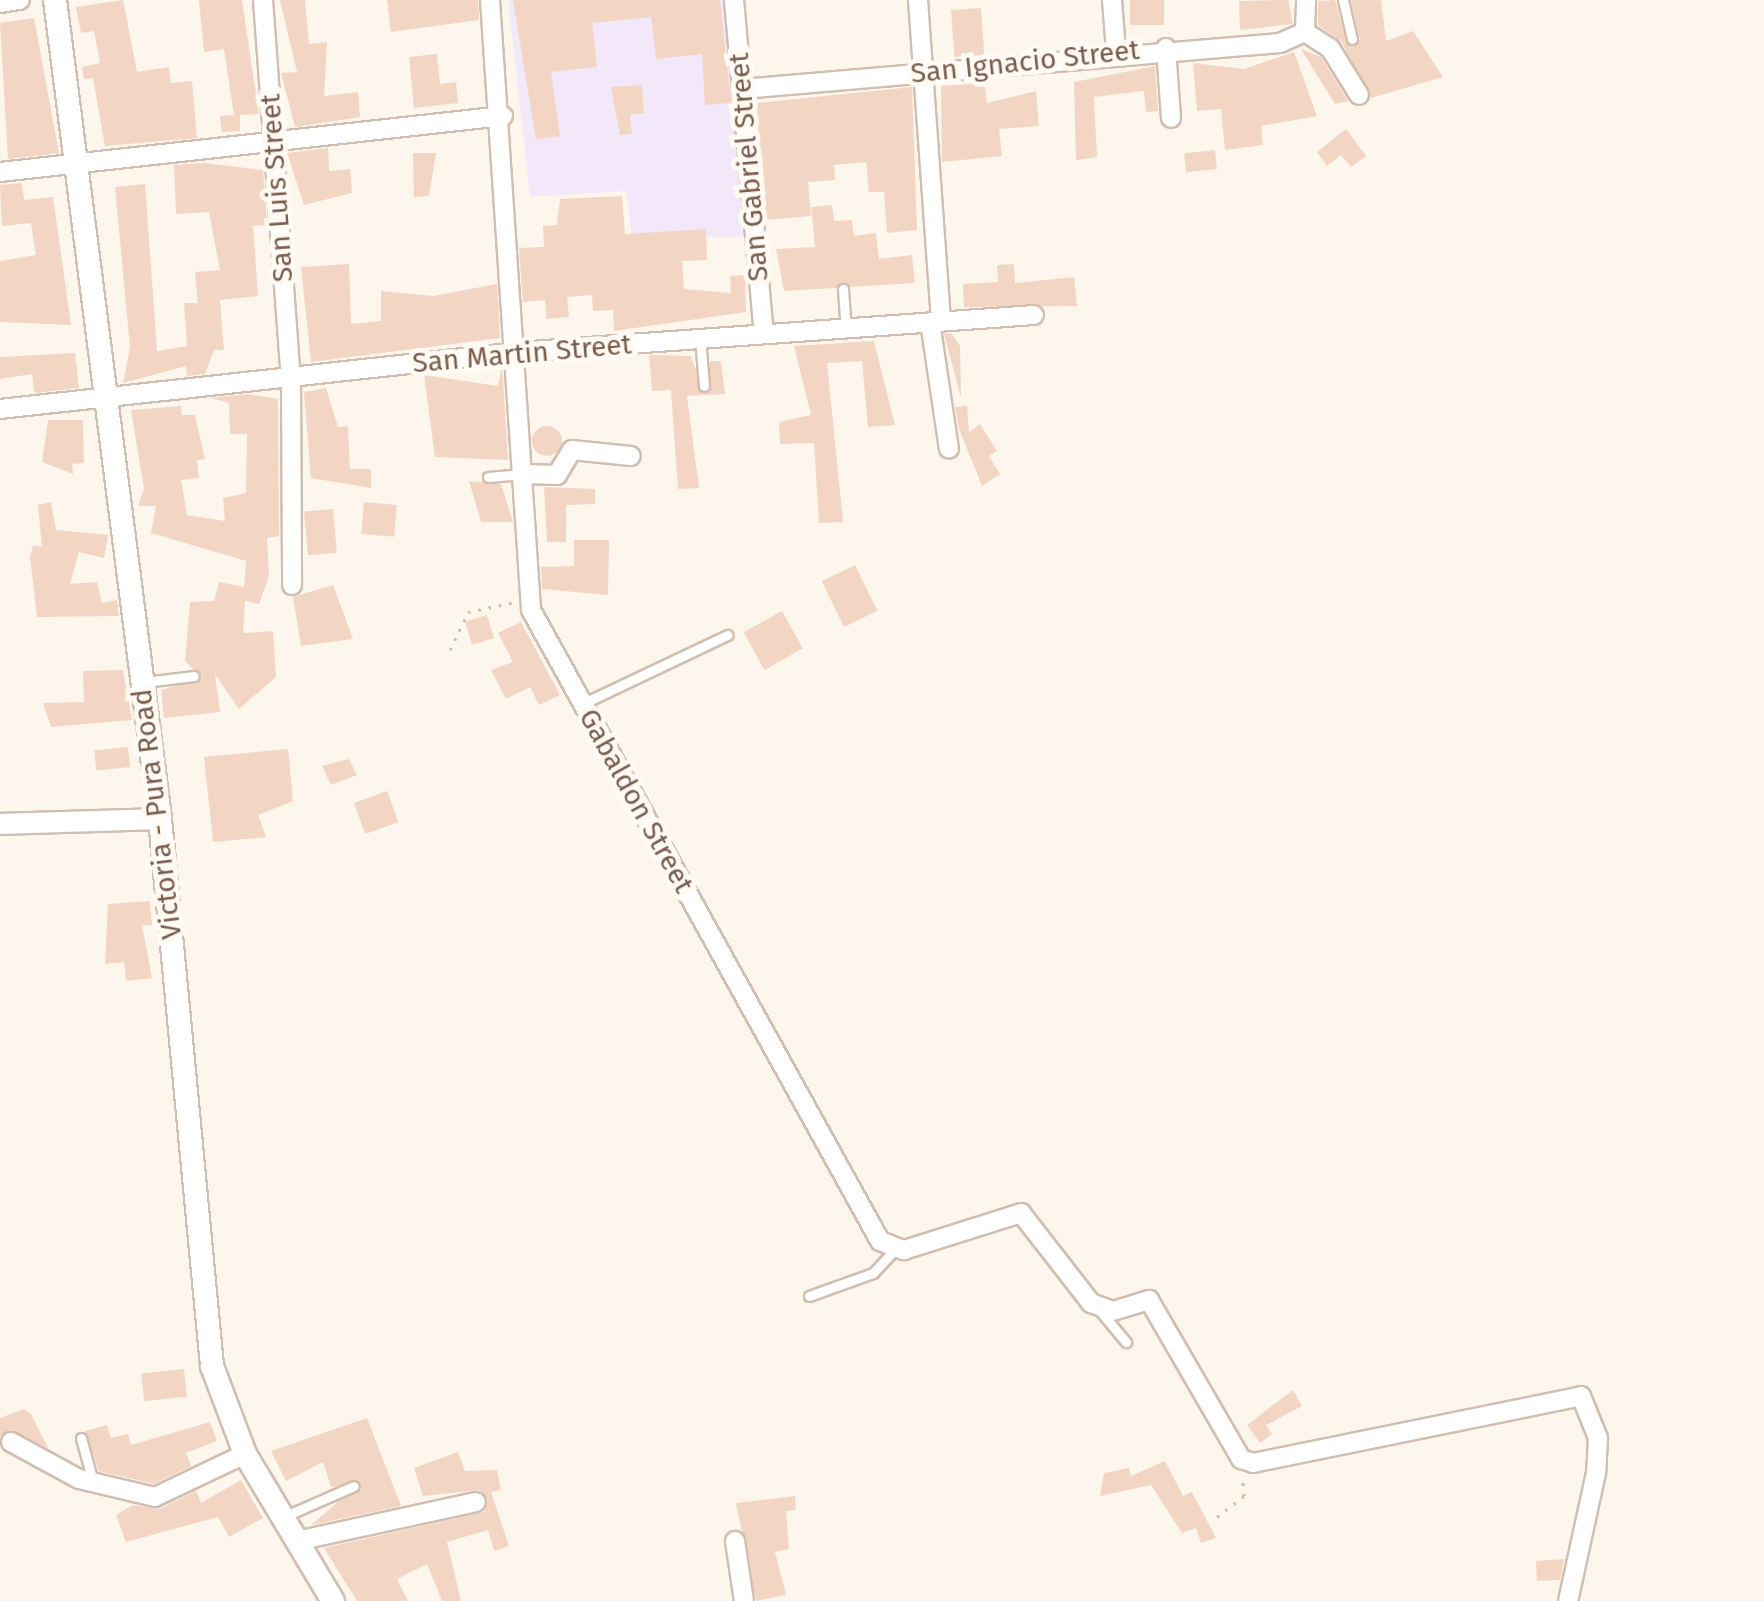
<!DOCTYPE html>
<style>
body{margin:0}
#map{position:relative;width:1764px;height:1601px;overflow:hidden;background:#fdf6ec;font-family:"Fira Sans",sans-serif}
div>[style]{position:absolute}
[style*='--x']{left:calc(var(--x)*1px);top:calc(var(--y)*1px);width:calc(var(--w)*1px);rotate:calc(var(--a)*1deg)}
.education>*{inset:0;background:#f3e8fa}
.building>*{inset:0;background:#f3d5c3;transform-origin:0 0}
.round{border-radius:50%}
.path>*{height:2.5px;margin-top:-1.25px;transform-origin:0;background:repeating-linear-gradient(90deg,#d9b8a5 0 2.5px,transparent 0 10.5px)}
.roads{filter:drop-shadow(2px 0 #d1beb0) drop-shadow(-2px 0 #d1beb0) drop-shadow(0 2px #d1beb0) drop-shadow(0 -2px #d1beb0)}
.service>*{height:9px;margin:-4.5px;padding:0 4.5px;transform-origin:4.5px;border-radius:4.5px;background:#fff}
.minor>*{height:18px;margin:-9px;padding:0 9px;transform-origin:9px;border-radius:9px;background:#fff}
.tertiary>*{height:20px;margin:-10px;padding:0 10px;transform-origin:10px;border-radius:10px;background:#fff}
.secondary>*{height:22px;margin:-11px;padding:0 11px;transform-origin:11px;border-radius:11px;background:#fff}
span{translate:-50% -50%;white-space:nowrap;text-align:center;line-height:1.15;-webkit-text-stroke:10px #fffaf3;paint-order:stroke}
.street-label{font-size:28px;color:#7a5c4d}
</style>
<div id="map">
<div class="education">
<div style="clip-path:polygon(508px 0,727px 0,743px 237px,632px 236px,626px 191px,530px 197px)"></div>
</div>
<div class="building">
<div style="clip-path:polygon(123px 0,137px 72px,169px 67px,171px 83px,192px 81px,197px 138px,105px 146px,93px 78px,84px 79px,82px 67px,100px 63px,94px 31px,81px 33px,76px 7px)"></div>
<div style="clip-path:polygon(199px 0,242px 0,259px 114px,240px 115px,240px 131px,222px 132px,220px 116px,234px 115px,224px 49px,204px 52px)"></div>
<div style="clip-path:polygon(280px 0,305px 0,309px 44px,327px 42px,324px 96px,358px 92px,360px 117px,295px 127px,281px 73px,297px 72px)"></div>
<div style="clip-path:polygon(387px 0,478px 0,479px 20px,391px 32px)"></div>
<div style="clip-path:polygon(513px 0,720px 0,731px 103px,705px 105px,702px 54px,656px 59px,651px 17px,592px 23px,597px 67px,551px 72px,560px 136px,536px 139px)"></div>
<div style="left:1130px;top:0;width:34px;height:25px"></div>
<div style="clip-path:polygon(1288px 0,1293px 24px,1240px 30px,1239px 1px)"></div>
<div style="clip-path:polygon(1335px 0,1347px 45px,1360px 40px,1351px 0,1381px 0,1386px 41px,1413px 31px,1443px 77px,1371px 98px,1341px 41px,1318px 25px,1318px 1px)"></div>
<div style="left:981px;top:8px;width:47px;height:30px;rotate:86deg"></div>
<div style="clip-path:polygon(34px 18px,59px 153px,8px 159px,0 23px)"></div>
<div style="clip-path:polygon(1301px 49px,1321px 57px,1348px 101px,1335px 104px)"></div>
<div style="clip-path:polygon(1294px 52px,1317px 116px,1261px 126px,1263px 145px,1225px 150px,1221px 109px,1197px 111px,1193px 63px,1244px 69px)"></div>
<div style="clip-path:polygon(437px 54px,440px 84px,456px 82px,458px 103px,414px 108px,409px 57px)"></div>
<div style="clip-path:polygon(1155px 66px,1158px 111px,1146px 112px,1144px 91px,1094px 97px,1097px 157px,1076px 160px,1074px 82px)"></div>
<div style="clip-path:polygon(984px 83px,987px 103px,1036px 91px,1039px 126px,999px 129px,1002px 156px,942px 162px,941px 86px)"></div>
<div style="clip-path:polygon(642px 85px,644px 113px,630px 115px,632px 134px,620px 135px,611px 87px)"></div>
<div style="clip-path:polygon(912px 87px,917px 230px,887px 233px,884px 192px,869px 192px,866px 162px,834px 165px,835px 180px,808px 182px,811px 216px,766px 220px,756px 103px)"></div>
<div style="clip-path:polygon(1346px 129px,1366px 156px,1351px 167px,1341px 155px,1327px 166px,1317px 152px)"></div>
<div style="clip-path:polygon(328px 148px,329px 171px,350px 169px,352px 193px,304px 205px,287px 153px)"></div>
<div style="left:1215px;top:150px;width:19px;height:31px;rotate:84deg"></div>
<div style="clip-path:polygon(413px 153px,436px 153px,429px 196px,414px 197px)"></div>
<div style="clip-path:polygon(205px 163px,263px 170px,267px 225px,253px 226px,258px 296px,220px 300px,224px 350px,214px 350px,205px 374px,187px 376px,186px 366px,123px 383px,130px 347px,115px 187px,145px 184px,157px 351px,187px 346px,184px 303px,198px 303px,195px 272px,220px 270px,209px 212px,176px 214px,174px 165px)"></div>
<div style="clip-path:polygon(22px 183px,24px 200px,53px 197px,71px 325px,0 322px,0 261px,36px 255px,31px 223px,2px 226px,0 185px)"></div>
<div style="clip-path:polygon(622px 196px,625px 234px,706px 229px,707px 260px,682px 261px,684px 289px,731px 293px,730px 276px,745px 275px,746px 312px,614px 331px,613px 310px,593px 311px,592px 295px,567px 297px,569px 317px,546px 319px,545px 300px,523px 302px,519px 248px,544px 247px,543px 226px,557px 225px,560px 199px)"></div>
<div style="clip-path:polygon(832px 205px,834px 221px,852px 220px,854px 236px,876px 233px,879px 259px,912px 255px,915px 283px,784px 291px,776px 249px,815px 247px,811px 207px)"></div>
<div style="clip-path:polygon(349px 264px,351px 324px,381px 321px,381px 291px,433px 296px,497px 284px,500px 338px,311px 362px,301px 267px)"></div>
<div style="clip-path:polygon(1014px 264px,1015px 283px,1074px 277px,1077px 306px,964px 307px,963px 284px,998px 282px,997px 265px)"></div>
<div style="clip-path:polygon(951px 333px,960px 346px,961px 398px,944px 334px)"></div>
<div style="clip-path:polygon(874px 341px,895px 425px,868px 427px,862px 361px,827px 363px,843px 522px,819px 523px,814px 443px,780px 444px,779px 422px,811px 415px,794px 346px)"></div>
<div style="clip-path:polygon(75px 353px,79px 388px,34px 393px,32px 374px,0 379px,0 357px)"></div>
<div style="clip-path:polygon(649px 355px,691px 356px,704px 394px,710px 361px,721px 361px,725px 394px,687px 396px,699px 488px,678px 489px,671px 390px,652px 391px)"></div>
<div style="clip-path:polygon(502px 366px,508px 460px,435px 457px,424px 375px,498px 386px)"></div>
<div style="clip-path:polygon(326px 388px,338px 427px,348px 426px,350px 469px,371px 469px,371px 488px,311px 478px,304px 392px)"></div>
<div style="clip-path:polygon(248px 394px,278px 399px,279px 536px,267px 538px,269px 576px,259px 604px,245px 601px,243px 633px,273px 631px,276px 677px,239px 709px,215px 674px,220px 712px,164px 718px,161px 690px,202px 678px,185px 661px,190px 602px,214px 601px,219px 582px,244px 587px,246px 561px,151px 533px,156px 506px,138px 506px,144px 489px,131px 410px,181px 406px,182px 415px,195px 415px,205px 459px,197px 460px,199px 478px,181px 480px,187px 515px,225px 521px,223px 498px,246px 493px,247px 434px,230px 434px,229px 403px,211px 398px)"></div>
<div style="clip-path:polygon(967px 406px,969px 432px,980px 424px,997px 451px,989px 456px,1000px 474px,982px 486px,959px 429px,955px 407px)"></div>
<div style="clip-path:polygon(48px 420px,83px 420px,84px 463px,72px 464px,73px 474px,42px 462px)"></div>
<div class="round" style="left:532px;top:426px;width:30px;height:30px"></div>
<div style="clip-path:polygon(469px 481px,501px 484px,513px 522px,481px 522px)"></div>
<div style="clip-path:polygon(544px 487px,595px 489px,595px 504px,566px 505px,566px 542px,547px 542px)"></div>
<div style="clip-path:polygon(51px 502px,56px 530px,108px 535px,104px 558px,79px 552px,70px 584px,97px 582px,102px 603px,117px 600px,119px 616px,37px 617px,30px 557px,33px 545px,42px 547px,38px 505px)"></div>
<div style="left:364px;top:502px;width:33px;height:32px;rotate:5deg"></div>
<div style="left:333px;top:509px;width:44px;height:29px;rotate:85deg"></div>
<div style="clip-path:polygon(574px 540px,609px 540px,608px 595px,542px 589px,541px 567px,574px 566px)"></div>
<div style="left:855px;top:565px;width:51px;height:37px;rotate:64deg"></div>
<div style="clip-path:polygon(333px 585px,353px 639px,301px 646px,293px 597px)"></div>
<div style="left:782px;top:611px;width:43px;height:44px;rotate:61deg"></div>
<div style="left:487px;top:615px;width:24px;height:23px;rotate:73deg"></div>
<div style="clip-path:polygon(521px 622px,560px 695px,539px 705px,530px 687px,506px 699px,491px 670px,513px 662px,498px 633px)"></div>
<div style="clip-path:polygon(123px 670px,132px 720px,51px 727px,43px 703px,84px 702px,83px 671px)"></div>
<div style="left:128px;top:747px;width:20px;height:34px;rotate:84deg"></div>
<div style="clip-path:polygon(288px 749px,293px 801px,258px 815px,266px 837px,213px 842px,204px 757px)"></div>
<div style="clip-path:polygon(349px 759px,357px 775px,331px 785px,322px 766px)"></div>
<div style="left:387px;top:791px;width:33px;height:35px;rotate:70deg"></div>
<div style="clip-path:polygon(150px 901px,152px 925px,142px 925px,152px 978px,126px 981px,124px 962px,105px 964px,108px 904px)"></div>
<div style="left:184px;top:1369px;width:28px;height:43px;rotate:84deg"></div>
<div style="clip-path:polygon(1293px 1390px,1302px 1406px,1266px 1425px,1272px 1434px,1260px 1443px,1247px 1425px)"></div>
<div style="clip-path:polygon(24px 1409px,31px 1414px,48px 1448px,12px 1430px,0 1436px,0 1418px)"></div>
<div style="clip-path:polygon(367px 1418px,401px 1506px,311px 1525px,361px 1482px,331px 1487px,323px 1462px,286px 1481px,271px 1451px)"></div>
<div style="clip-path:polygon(210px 1422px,217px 1441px,186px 1453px,191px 1466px,154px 1484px,99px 1471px,85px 1431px,107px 1425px,111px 1438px,128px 1434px,131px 1445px)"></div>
<div style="clip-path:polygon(458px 1452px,465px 1471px,497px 1470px,501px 1490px,491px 1492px,509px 1546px,494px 1551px,488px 1530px,447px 1542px,461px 1601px,442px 1601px,427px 1564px,397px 1579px,408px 1601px,357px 1601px,324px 1548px,484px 1512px,488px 1500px,479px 1490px,423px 1496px,414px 1468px)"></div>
<div style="clip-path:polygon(1165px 1461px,1183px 1496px,1192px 1492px,1216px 1538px,1201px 1543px,1196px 1528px,1182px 1533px,1151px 1485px,1100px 1496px,1104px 1473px,1129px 1468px,1131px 1476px)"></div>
<div style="clip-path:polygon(241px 1480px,263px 1518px,229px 1537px,218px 1517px,126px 1542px,116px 1515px,133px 1505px,159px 1509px,196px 1491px,201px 1503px)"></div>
<div style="clip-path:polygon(795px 1496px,796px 1510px,786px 1511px,789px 1549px,775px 1552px,786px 1595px,756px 1601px,736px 1503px)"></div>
<div style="clip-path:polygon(1564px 1559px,1560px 1580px,1537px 1581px,1536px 1561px)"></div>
</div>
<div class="path">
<div style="--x:450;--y:650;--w:42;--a:-64.7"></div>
<div style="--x:468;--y:612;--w:47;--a:-12.3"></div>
<div style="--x:1217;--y:1517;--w:34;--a:-38"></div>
<div style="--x:1244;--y:1496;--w:20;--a:-96"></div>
</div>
<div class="roads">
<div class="service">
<div style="--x:1343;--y:0;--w:40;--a:77"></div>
<div style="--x:843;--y:289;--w:39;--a:86"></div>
<div style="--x:700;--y:338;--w:48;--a:85.2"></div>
<div style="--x:488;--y:477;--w:35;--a:-5"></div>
<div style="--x:145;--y:682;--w:49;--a:-7"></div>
<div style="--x:582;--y:704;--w:161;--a:-25.4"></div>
<div style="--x:809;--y:1296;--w:68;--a:-19.8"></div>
<div style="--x:873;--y:1273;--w:33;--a:-47"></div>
<div style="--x:1096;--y:1306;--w:47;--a:50.2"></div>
<div style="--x:81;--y:1438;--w:46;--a:74.7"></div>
<div style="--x:283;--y:1517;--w:77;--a:-23.6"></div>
</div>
<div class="minor">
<div style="--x:263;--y:0;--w:378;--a:85.8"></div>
<div style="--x:291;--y:377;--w:208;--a:89.7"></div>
<div style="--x:490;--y:0;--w:611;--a:86.15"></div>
<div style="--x:531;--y:610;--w:721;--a:61.05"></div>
<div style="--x:880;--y:1241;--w:26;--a:21"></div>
<div style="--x:904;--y:1250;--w:123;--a:-17.5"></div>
<div style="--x:1021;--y:1213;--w:114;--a:52.1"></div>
<div style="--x:1091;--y:1303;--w:23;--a:20"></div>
<div style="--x:1113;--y:1311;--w:38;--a:-17"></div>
<div style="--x:1149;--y:1300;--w:184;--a:59.9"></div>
<div style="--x:1241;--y:1459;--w:13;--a:18"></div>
<div style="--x:1253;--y:1463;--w:335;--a:-11.5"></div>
<div style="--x:1581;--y:1396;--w:45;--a:68"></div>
<div style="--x:1598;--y:1438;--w:35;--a:93"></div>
<div style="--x:1596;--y:1473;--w:131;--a:102.3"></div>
<div style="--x:734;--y:0;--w:335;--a:84.9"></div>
<div style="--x:918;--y:0;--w:323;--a:85.9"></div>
<div style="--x:1112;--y:0;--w:51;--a:85.5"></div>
<div style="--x:0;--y:3;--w:20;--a:-9"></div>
<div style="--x:1305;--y:32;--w:30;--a:33"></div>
<div style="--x:1330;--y:48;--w:55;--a:58.3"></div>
<div style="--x:1305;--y:32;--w:32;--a:-88"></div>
<div style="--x:1166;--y:48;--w:70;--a:85.9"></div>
<div style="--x:742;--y:89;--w:540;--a:-4.89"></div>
<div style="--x:1280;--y:43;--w:27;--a:-24"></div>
<div style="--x:0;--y:172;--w:506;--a:-6.35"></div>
<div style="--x:930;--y:322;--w:128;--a:81.5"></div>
<div style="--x:0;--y:409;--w:521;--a:-6.28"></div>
<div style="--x:518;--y:352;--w:517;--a:-4.1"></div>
<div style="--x:526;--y:474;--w:31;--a:2"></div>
<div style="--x:557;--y:475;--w:29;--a:-59"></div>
<div style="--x:572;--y:450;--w:59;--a:5.8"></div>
<div style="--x:11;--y:1442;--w:77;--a:28.6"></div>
<div style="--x:79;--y:1479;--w:78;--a:13.3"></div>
<div style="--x:155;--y:1497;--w:100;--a:-25.5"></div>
<div style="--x:297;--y:1541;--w:183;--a:-12.3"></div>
<div style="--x:735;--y:1541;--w:61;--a:81.5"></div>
</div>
<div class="tertiary">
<div style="--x:0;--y:824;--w:160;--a:-1.8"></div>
</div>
<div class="secondary">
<div style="--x:55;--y:0;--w:826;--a:82.69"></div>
<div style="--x:160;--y:819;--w:549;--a:84.57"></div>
<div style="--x:212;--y:1366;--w:94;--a:69.4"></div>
<div style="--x:245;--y:1454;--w:171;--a:59.1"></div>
</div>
</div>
<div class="street-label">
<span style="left:1025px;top:62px;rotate:-6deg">San Ignacio Street</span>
<span style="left:749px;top:167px;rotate:-95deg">San Gabriel Street</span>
<span style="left:277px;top:188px;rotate:-94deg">San Luis Street</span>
<span style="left:522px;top:354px;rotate:-5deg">San Martin Street</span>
<span style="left:636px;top:801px;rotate:61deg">Gabaldon Street</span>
<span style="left:157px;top:814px;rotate:-97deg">Victoria - Pura Road</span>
</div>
</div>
